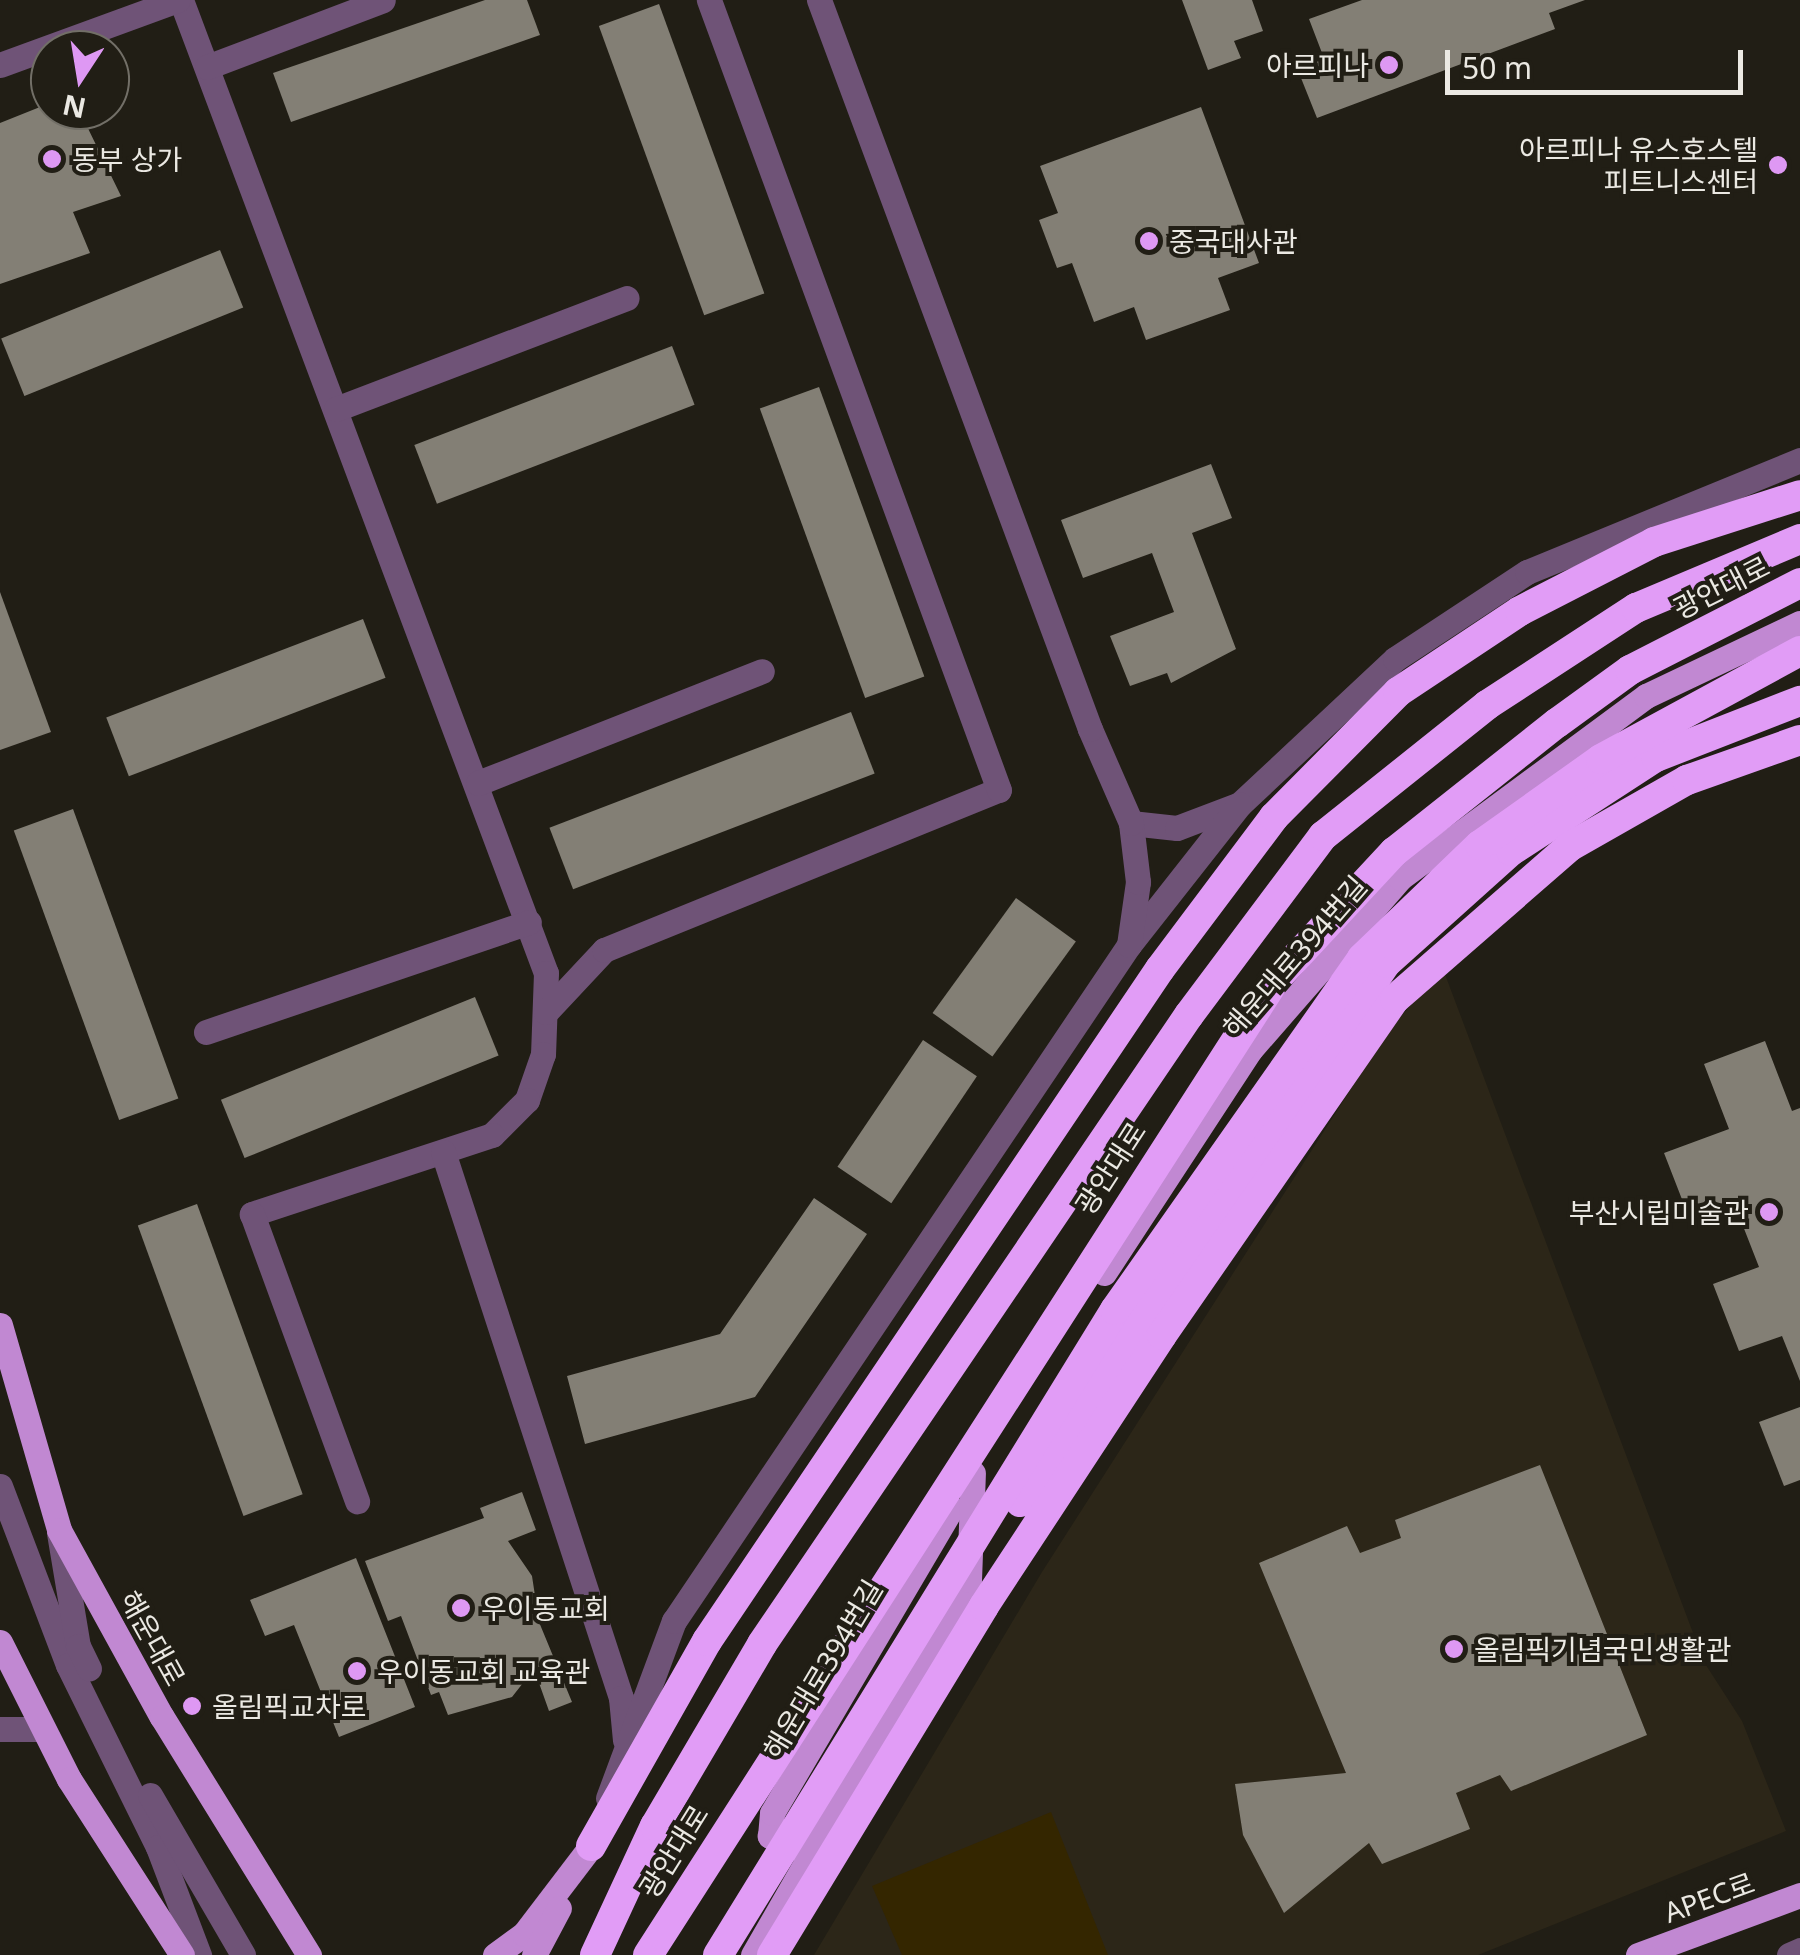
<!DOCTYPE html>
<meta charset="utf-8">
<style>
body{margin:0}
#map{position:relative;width:1800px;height:1955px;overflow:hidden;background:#211e15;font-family:"Noto Sans","Noto Sans KR",sans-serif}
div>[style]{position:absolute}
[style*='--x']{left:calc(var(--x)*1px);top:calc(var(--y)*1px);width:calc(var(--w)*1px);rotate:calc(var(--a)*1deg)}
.built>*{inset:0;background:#2c2618}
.green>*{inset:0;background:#342600}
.building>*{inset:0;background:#837f75;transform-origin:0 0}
.minor>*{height:25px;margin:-12.5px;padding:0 12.5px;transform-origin:12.5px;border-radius:12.5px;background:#6f5377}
.major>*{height:25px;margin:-12.5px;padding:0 12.5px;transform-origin:12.5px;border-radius:12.5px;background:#c188d2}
.highway>*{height:30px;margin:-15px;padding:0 15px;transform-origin:15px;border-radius:15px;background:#e19cf6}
.dots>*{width:28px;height:28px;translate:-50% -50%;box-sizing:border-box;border:5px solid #211e15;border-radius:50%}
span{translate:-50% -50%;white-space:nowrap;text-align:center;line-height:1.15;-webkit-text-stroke:8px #211e15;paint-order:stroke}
.poi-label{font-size:28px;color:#ebe9e3}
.right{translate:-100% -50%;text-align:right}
.left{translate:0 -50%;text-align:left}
.street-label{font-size:28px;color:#ebe9e3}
.north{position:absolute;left:30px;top:30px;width:100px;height:100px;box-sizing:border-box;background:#211e15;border:2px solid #726f67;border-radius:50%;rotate:192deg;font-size:28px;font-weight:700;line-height:40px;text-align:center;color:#ebe9e3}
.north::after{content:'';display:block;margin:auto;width:35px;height:45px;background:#de98f3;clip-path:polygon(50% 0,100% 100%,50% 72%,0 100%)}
.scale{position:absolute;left:1445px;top:50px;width:298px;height:45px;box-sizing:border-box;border:5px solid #ebe9e3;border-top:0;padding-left:12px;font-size:30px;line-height:35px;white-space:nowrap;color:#ebe9e3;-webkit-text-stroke:8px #211e15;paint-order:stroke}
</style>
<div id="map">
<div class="built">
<div style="clip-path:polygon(1443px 969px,1704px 1662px,1742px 1721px,1786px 1831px,1478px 1955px,814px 1955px,1042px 1572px,1388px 1031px)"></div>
</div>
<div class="green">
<div style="clip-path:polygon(1051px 1812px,1108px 1955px,902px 1955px,872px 1886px)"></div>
</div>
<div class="building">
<div style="clip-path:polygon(485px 0,527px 0,540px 35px,291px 122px,273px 73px)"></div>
<div style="clip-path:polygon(1182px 0,1252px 0,1263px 31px,1234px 41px,1241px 58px,1208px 70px)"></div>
<div style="clip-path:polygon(1362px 0,1585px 0,1549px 13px,1555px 29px,1317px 118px,1301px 78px,1320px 70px,1315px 59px,1322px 53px,1309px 19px)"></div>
<div style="left:659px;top:4px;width:308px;height:64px;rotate:70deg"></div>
<div style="clip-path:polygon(50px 103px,50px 110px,79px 110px,121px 196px,73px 212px,90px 253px,0 284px,0 123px)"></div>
<div style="clip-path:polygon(1201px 107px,1259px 263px,1218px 278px,1230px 310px,1146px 340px,1134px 307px,1094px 322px,1072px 263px,1057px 268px,1039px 220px,1058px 213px,1040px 166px)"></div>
<div style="left:220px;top:250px;width:62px;height:236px;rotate:68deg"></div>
<div style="left:672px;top:346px;width:63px;height:276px;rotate:69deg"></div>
<div style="left:819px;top:387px;width:308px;height:63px;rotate:70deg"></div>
<div style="clip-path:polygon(1211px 464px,1232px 518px,1192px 533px,1236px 649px,1171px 683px,1167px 673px,1130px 686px,1110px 636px,1174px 612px,1152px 553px,1083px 578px,1061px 520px)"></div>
<div style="clip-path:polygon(0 592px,51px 732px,0 750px)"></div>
<div style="left:363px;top:619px;width:63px;height:275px;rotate:69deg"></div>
<div style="left:851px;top:712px;width:66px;height:323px;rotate:69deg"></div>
<div style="left:73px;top:809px;width:308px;height:63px;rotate:70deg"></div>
<div style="left:1016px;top:898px;width:74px;height:142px;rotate:36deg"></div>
<div style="left:475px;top:997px;width:63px;height:274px;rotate:68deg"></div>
<div style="left:923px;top:1040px;width:65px;height:153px;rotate:34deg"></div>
<div style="clip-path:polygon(1765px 1041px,1792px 1111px,1800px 1108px,1800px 1381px,1782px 1336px,1739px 1351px,1713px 1284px,1759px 1267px,1734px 1203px,1690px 1220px,1664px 1153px,1729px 1129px,1704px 1064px)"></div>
<div style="clip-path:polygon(814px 1198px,867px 1234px,755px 1397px,585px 1444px,567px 1376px,720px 1334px)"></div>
<div style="left:197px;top:1204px;width:309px;height:63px;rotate:70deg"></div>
<div style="clip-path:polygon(1800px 1407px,1800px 1480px,1784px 1486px,1759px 1422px)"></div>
<div style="clip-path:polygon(1540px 1465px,1647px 1735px,1511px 1791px,1500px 1775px,1456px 1793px,1470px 1829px,1382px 1864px,1369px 1843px,1284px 1913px,1243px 1835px,1235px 1784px,1346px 1773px,1259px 1563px,1347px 1526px,1360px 1553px,1401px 1538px,1395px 1520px)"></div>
<div style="clip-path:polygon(522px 1492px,536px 1530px,508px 1541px,532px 1576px,539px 1622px,572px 1702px,549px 1711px,534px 1669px,512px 1697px,448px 1715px,439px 1692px,431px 1695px,401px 1616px,388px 1621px,365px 1561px,484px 1518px,480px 1508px)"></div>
<div style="clip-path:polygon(356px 1558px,415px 1707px,339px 1737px,294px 1625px,265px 1636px,250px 1600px)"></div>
</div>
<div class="minor">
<div style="--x:181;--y:0;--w:1039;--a:69.44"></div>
<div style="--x:546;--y:973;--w:81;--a:92.1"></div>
<div style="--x:543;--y:1054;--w:49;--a:109.2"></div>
<div style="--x:527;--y:1100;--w:49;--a:135"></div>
<div style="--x:492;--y:1135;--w:253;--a:161.8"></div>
<div style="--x:252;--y:1214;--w:306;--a:69.9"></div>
<div style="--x:0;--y:65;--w:189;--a:-20.1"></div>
<div style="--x:207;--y:67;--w:188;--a:-20.8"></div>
<div style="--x:336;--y:409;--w:311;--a:-20.9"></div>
<div style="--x:478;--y:783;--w:305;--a:-21.5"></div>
<div style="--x:1131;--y:823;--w:46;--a:6.2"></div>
<div style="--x:1177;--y:828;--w:67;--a:-20.9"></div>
<div style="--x:1240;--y:804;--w:212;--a:-43.1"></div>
<div style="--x:1395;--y:659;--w:158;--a:-33.4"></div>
<div style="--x:1527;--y:572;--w:295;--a:-22.3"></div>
<div style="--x:1129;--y:945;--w:179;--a:-51.8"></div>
<div style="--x:546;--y:1012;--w:85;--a:-46.9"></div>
<div style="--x:604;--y:950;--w:426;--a:-22.1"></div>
<div style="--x:999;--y:790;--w:842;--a:-110.16"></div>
<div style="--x:206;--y:1032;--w:341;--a:-18.8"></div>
<div style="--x:443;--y:1152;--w:574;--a:71.94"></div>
<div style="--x:621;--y:1698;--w:42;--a:84.6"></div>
<div style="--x:0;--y:1486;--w:191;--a:69.2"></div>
<div style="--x:68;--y:1665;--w:203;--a:63.7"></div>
<div style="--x:158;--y:1847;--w:116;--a:69.2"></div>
<div style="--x:59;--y:1533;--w:115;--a:80.5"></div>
<div style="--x:78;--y:1646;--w:25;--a:64"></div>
<div style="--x:0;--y:1729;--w:43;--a:0"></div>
<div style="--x:150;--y:1795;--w:185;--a:59.8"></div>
<div style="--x:608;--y:1798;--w:189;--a:-69.6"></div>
<div style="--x:674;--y:1621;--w:815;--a:-56.06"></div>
<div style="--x:1129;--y:945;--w:64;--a:-81.9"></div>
<div style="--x:1138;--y:882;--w:59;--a:-96.8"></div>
<div style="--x:1131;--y:823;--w:103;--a:-113.6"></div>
<div style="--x:1090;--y:729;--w:778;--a:-110.39"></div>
<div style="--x:1789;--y:1955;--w:12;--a:-24"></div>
</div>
<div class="major">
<div style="--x:1104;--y:1273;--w:267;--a:-56.8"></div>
<div style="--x:1250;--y:1050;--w:228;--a:-48.9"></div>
<div style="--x:1400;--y:878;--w:306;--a:-36.5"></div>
<div style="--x:1646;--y:696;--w:170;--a:-25.4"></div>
<div style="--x:0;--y:1325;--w:213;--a:73.9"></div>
<div style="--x:59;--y:1530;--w:213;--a:61.2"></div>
<div style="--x:162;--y:1717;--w:280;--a:58.3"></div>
<div style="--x:0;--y:1642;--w:153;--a:63.3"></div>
<div style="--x:69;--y:1779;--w:209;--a:57.3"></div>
<div style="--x:829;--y:1822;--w:41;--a:140.9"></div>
<div style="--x:797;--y:1848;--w:30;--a:-156"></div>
<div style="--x:770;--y:1836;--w:23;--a:-85"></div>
<div style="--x:772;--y:1813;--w:354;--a:-59.5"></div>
<div style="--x:495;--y:1955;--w:36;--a:-36"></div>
<div style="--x:524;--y:1934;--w:111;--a:-52.7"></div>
<div style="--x:534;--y:1955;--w:53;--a:-62"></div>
<div style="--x:753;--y:1955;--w:433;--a:-60.1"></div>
<div style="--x:969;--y:1580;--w:107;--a:-87.9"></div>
<div style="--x:1638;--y:1955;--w:173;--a:-20.3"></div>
</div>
<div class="highway">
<div style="--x:1020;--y:1502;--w:652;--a:-55.82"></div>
<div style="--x:1386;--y:963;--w:168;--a:-41.9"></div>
<div style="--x:1511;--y:851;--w:173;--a:-33"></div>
<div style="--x:1656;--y:757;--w:155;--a:-21.3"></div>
<div style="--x:591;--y:1846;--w:236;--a:-60.5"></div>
<div style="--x:707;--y:1641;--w:810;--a:-56.02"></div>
<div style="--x:1160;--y:969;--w:190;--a:-53.1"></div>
<div style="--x:1274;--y:817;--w:176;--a:-45.2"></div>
<div style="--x:1398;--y:692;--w:146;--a:-33.6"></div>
<div style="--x:1520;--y:611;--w:151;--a:-27.2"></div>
<div style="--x:1654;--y:542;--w:153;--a:-17.8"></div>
<div style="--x:595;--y:1955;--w:142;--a:-65.1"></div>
<div style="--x:655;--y:1826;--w:211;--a:-59.5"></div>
<div style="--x:762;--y:1644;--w:760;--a:-55.83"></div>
<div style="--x:1189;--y:1015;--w:224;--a:-53.2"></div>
<div style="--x:1323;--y:836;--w:210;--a:-38.6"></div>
<div style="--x:1487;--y:705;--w:178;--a:-33.1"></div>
<div style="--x:1636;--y:608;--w:178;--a:-22.8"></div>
<div style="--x:648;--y:1955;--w:1159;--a:-57.26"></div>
<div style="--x:1275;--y:980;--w:175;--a:-47.1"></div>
<div style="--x:1394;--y:852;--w:208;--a:-38.4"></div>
<div style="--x:1557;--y:723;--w:90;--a:-36"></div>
<div style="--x:1630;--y:670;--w:191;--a:-27.1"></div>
<div style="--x:718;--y:1955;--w:757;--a:-58.39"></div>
<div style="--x:1115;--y:1310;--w:430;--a:-54.9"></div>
<div style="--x:1362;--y:958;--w:163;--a:-43.8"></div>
<div style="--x:1480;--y:845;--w:148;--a:-35.4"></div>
<div style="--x:1601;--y:759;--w:226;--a:-28.5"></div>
<div style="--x:772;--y:1955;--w:408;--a:-58.7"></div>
<div style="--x:984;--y:1606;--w:324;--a:-56.7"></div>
<div style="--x:1162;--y:1335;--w:409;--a:-55.3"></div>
<div style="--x:1395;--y:999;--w:231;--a:-41.1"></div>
<div style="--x:1569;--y:847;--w:136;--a:-29.6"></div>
<div style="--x:1687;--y:780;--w:120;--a:-19.5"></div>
</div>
<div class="dots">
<div style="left:1389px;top:65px;background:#de98f3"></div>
<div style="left:52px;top:159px;background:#de98f3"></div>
<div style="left:1778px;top:165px;background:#de98f3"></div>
<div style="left:1149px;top:241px;background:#de98f3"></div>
<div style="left:1769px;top:1212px;background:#de98f3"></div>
<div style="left:461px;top:1608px;background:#de98f3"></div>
<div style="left:1454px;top:1649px;background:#de98f3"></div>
<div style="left:357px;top:1671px;background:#de98f3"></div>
<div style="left:192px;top:1706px;background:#de98f3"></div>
</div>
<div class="poi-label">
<span class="right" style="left:1369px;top:65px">아르피나</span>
<span class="right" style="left:1758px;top:165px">아르피나 유스호스텔<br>피트니스센터</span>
<span class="left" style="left:72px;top:159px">동부 상가</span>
<span class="left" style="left:1169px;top:241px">중국대사관</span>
<span class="right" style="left:1749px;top:1212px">부산시립미술관</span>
<span class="left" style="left:481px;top:1608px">우이동교회</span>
<span class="left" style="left:1474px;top:1649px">올림픽기념국민생활관</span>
<span class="left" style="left:377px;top:1671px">우이동교회 교육관</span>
<span class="left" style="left:212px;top:1706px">올림픽교차로</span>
</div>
<div class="street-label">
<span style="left:1721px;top:587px;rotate:-27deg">광안대로</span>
<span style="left:1294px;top:956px;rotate:-49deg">해운대로394번길</span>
<span style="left:1110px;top:1168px;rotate:-57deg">광안대로</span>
<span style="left:153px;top:1638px;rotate:61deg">해운대로</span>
<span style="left:822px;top:1669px;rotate:-59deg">해운대로394번길</span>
<span style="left:673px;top:1851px;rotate:-58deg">광안대로</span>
<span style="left:1709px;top:1897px;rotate:-20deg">APEC로</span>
</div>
<div class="north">N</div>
<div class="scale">50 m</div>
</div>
